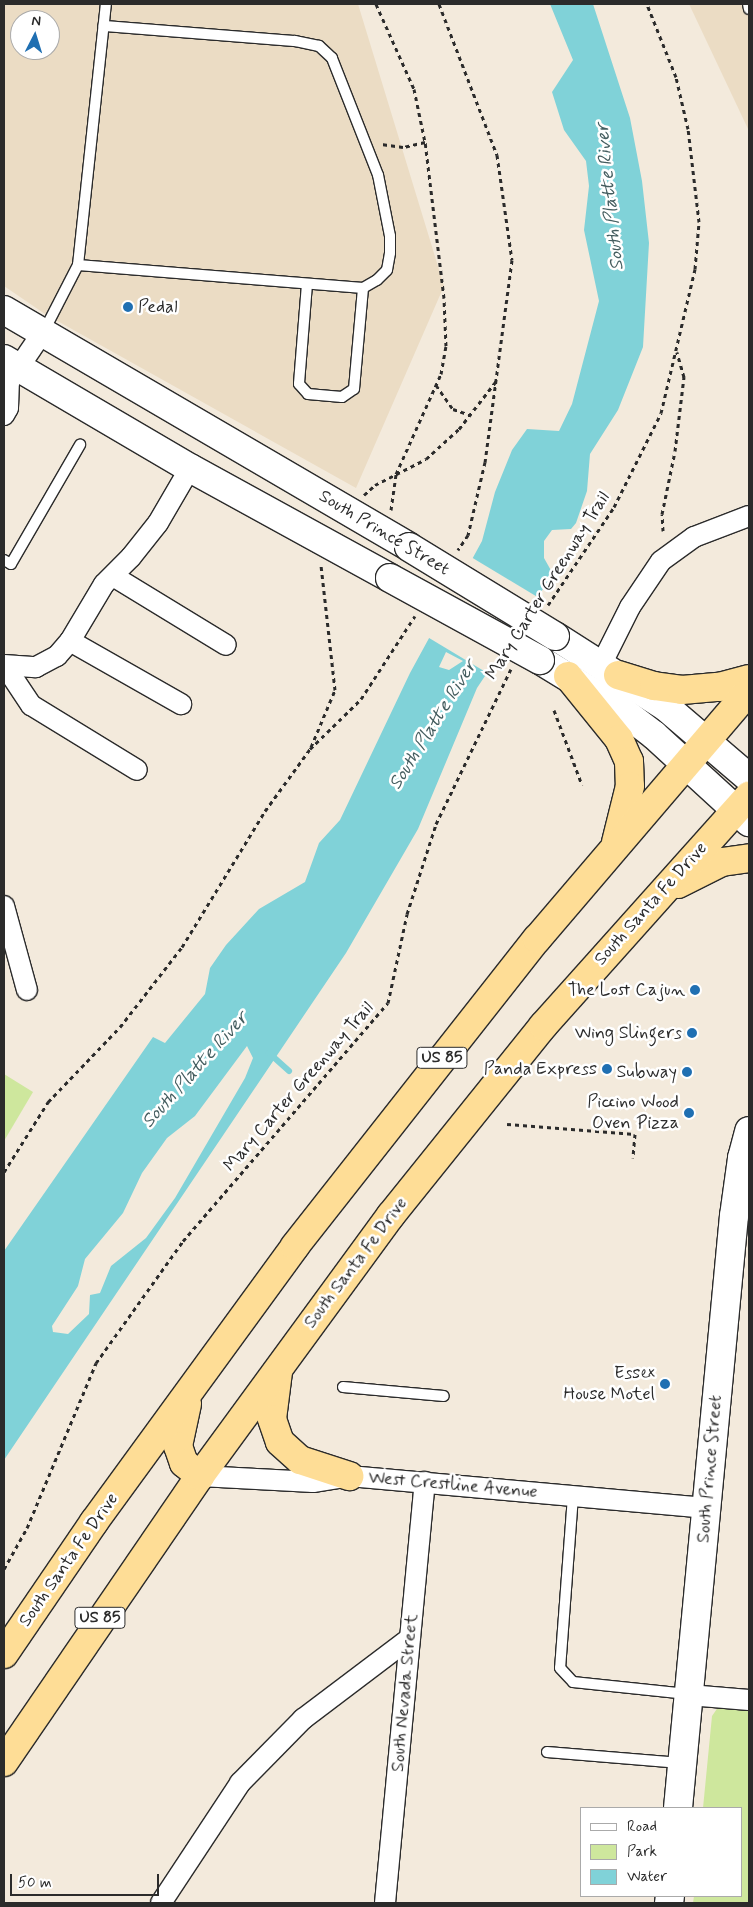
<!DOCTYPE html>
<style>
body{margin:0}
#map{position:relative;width:753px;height:1907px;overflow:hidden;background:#f3eadc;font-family:Mynerve,sans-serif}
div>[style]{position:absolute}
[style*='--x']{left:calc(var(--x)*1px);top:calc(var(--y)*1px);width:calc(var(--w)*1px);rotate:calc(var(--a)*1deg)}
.built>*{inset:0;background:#ebdcc4}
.green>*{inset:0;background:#cee79d}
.water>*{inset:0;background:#80d2d8}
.pier>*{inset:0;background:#f3eadc;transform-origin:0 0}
.stream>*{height:6px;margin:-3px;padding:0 3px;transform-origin:3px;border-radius:3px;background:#80d2d8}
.path>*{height:3px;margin-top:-1.5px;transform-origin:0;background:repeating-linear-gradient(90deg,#2b2b2b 0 4px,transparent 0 8px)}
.roads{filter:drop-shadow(1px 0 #2b2b2b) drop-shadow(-1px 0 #2b2b2b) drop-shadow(0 1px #2b2b2b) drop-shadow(0 -1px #2b2b2b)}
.lane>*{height:10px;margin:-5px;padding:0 5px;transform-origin:5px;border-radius:5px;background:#fff}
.street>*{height:20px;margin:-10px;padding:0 10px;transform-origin:10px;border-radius:10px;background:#fff}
.secondary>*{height:28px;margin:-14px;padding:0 14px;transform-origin:14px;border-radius:14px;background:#fff}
.highway>*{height:28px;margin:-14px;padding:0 14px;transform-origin:14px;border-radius:14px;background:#fedd96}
.bridges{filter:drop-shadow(1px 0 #2b2b2b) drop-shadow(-1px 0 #2b2b2b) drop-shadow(0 1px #2b2b2b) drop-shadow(0 -1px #2b2b2b)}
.secondary-bridge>*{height:28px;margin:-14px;padding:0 14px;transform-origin:14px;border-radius:14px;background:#fff}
.dots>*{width:14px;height:14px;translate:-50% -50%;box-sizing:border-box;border:2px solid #fff;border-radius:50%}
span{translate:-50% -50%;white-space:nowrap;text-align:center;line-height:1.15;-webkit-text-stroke:5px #fff;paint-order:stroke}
.shield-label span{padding:1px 4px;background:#fff;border:1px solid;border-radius:4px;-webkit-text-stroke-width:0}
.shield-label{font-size:16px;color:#2b2b2b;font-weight:700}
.poi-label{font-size:18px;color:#2b2b2b}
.left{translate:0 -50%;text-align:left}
.right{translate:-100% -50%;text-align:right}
.street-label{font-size:18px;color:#2b2b2b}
.water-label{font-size:19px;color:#445d5f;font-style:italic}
.frame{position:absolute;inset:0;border:5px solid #2b2b2b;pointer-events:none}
.legend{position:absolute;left:580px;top:1807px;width:162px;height:90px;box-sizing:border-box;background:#fff;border:1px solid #aaa;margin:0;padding:6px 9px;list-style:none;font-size:15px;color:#2b2b2b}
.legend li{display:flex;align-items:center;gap:10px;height:25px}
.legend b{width:25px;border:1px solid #aaa}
.north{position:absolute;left:10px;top:10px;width:50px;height:50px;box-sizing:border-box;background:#fff;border:1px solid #aaa;border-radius:50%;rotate:5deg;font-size:14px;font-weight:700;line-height:20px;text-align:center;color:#2b2b2b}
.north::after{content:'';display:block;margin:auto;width:18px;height:22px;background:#1f6fb2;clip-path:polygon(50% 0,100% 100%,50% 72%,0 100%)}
.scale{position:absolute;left:10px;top:1874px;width:149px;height:22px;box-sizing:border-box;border:2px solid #2b2b2b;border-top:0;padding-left:6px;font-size:15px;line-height:18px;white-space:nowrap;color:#2b2b2b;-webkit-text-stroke:4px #fff;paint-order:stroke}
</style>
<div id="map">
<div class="built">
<div style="clip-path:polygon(evenodd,4px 4px,358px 4px,444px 286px,356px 488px,45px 314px,4px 286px,4px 4px,20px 20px,50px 20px,50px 50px,20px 50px,20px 20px)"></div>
<div style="clip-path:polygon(689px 4px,749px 4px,749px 131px)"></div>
</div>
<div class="green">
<div style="clip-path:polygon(4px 1074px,33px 1092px,4px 1141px)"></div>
<div style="clip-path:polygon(721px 1703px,748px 1709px,749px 1903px,693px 1903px,694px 1896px,742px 1896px,742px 1808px,703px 1808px,712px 1716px)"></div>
</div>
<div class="water">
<div style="clip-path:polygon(evenodd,550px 4px,593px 4px,630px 118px,642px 181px,649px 243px,643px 347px,618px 410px,590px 454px,587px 491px,576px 523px,571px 529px,552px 530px,544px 541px,544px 558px,553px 574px,477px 688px,418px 829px,346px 953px,4px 1460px,4px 1251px,153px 1037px,165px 1043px,205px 994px,210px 968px,226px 945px,259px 909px,305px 882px,319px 843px,340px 820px,410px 673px,482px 541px,495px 492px,512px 450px,527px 429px,559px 431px,572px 404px,599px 301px,584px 230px,589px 186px,586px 161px,564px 130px,552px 92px,573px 60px,550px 4px,446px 652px,463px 661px,449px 670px,439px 667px,446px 652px,550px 4px,247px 1046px,253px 1058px,245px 1078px,175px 1198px,146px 1238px,111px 1266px,100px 1293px,90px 1295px,89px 1314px,68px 1334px,53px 1332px,52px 1326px,78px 1286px,85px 1259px,123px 1213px,142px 1173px,167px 1138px,195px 1116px,247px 1046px)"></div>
</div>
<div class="pier">
<div style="left:471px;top:557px;width:80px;height:91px;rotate:31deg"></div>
</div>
<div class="stream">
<div style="--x:269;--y:1053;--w:27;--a:42"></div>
</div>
<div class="path">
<div style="--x:376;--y:4;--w:93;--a:65.9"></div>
<div style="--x:414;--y:89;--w:54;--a:78.3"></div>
<div style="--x:425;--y:142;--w:23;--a:167"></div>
<div style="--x:403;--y:147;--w:22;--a:-172"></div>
<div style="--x:439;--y:4;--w:162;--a:69"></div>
<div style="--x:497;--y:155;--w:106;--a:81.9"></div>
<div style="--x:512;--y:260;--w:204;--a:97.6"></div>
<div style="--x:485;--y:462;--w:75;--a:103.1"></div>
<div style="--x:468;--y:535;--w:18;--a:124"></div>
<div style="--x:436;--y:385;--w:29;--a:55"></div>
<div style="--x:453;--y:409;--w:18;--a:19"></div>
<div style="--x:364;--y:495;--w:15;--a:-42"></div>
<div style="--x:375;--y:485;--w:57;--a:-27"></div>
<div style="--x:426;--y:459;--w:45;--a:-42.3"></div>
<div style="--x:459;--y:429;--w:62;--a:-52.2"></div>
<div style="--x:391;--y:510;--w:36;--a:-82"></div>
<div style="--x:396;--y:474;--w:110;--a:-65.8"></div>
<div style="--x:441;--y:374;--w:28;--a:-80"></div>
<div style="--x:446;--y:346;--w:48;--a:-92.4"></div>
<div style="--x:444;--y:298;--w:157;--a:-96.9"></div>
<div style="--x:663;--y:531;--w:17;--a:-93"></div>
<div style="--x:662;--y:514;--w:64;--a:-78.3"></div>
<div style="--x:675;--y:451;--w:75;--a:-83.1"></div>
<div style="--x:684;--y:377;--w:26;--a:-106"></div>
<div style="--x:548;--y:605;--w:118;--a:-56"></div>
<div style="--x:614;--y:507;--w:105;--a:-63.4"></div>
<div style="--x:661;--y:413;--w:148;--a:-76.7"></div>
<div style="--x:695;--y:269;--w:47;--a:-85.1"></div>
<div style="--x:699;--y:222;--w:94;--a:-96.7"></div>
<div style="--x:688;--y:129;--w:53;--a:-103"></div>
<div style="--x:676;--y:77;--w:79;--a:-111.7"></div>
<div style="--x:554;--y:710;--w:80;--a:69.5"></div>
<div style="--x:311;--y:747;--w:62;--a:-67.2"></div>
<div style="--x:335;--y:690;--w:125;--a:-96.4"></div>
<div style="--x:507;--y:1124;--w:128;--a:4.5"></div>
<div style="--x:635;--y:1134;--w:24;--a:95"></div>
<div style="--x:4;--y:1172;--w:83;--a:-57.8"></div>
<div style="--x:48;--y:1102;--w:104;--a:-46.2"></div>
<div style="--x:120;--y:1027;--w:101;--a:-52.2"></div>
<div style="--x:182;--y:947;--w:159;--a:-58.6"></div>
<div style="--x:265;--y:811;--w:77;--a:-54"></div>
<div style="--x:310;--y:749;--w:71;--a:-44.4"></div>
<div style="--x:361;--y:699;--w:99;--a:-57"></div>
<div style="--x:4;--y:1569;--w:47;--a:-60.7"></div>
<div style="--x:27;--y:1528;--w:179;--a:-67.3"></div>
<div style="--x:96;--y:1363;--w:150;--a:-54.5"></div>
<div style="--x:183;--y:1241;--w:314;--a:-49.3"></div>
<div style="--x:388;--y:1003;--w:91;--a:-77.9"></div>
<div style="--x:407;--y:914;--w:95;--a:-72.1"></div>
<div style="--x:436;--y:824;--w:172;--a:-64.2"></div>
</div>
<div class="roads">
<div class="lane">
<div style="--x:748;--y:4;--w:5;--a:79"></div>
<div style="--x:78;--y:265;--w:286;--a:4.6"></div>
<div style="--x:363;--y:288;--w:16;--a:-30"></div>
<div style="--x:377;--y:280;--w:14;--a:-45"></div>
<div style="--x:387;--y:270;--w:17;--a:-80"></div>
<div style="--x:390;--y:253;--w:17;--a:-90"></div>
<div style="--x:390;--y:236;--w:62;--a:-101.1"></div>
<div style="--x:378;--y:175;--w:126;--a:-111.5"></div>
<div style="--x:332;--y:58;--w:18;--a:-137"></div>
<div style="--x:319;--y:46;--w:25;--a:-168"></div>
<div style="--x:295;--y:41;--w:192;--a:-175.5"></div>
<div style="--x:307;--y:284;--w:100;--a:94.6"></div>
<div style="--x:299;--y:384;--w:13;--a:48"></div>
<div style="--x:308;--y:394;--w:34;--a:5"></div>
<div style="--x:342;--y:397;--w:14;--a:-34"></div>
<div style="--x:354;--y:389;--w:101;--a:-84.9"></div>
<div style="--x:43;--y:333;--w:76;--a:-62.8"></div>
<div style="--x:78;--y:265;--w:262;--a:-83.9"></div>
<div style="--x:4;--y:560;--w:8;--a:30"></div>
<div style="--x:11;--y:564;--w:138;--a:-59.9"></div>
<div style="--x:343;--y:1387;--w:101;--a:5.1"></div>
<div style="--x:573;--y:1496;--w:172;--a:94.3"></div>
<div style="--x:560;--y:1668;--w:19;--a:47"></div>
<div style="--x:573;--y:1682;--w:115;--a:6"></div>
<div style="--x:547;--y:1752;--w:134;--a:4.7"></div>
</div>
<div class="street">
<div style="--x:4;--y:389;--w:68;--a:-55.8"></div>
<div style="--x:4;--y:415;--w:8;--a:-60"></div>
<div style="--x:8;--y:408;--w:23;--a:-88"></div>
<div style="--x:113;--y:576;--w:132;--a:31.4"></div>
<div style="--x:70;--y:641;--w:128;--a:29.6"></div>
<div style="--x:4;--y:665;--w:32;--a:4"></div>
<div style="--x:36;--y:667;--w:24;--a:-28"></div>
<div style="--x:57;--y:656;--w:20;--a:-49"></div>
<div style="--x:70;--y:641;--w:66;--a:-59.2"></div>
<div style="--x:104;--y:584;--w:38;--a:-45"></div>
<div style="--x:131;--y:557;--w:43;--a:-51.5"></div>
<div style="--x:158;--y:523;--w:64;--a:-59.8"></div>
<div style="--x:601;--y:665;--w:65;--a:-63.4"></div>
<div style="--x:630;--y:607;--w:55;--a:-56"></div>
<div style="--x:661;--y:561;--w:41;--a:-36"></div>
<div style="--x:694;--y:537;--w:59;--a:-20.9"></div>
<div style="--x:5;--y:666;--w:47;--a:56.3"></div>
<div style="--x:31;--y:705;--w:124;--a:31.5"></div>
<div style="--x:4;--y:906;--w:87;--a:74.7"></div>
<div style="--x:200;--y:1476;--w:113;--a:3"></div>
<div style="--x:313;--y:1482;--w:36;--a:-9"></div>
<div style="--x:349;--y:1476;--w:358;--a:5.1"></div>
<div style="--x:689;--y:1695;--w:60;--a:4.8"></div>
<div style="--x:161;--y:1903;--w:144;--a:-56.6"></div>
<div style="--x:240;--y:1783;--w:90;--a:-45.5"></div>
<div style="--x:303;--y:1719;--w:134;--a:-37.1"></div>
<div style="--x:385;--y:1903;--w:423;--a:-84.6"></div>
</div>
<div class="secondary">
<div style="--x:4;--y:310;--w:469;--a:30.3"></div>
<div style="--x:4;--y:359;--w:216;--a:30.4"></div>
<div style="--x:190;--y:468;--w:228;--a:28.8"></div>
<div style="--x:555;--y:636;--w:132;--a:32.6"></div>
<div style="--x:666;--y:707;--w:109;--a:40.5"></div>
<div style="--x:540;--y:660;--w:94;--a:31.5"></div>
<div style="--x:620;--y:709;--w:43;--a:37.4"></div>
<div style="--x:654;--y:735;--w:129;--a:42.5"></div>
<div style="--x:678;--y:1808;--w:595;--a:-84.6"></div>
<div style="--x:734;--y:1216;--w:59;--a:-82.1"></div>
<div style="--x:742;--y:1158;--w:28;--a:-75"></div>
<div style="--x:669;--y:1903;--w:7;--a:-82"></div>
</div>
<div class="highway">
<div style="--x:618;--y:675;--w:38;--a:17"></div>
<div style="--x:654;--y:686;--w:28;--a:8"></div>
<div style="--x:682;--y:690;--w:37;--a:-5"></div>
<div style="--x:719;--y:687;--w:31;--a:-15"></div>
<div style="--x:568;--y:676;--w:81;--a:51"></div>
<div style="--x:619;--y:739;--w:24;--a:66"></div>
<div style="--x:629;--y:761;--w:25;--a:88"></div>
<div style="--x:630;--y:786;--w:58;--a:104"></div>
<div style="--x:678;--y:884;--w:49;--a:-26.6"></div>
<div style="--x:722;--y:862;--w:27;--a:-8"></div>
<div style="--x:278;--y:1372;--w:47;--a:97.3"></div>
<div style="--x:272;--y:1419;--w:24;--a:71"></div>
<div style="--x:280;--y:1442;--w:27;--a:42"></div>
<div style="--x:300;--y:1460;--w:52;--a:18.1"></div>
<div style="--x:187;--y:1404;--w:43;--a:102.1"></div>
<div style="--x:178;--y:1446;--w:18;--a:71"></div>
<div style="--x:184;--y:1463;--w:21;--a:39"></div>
<div style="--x:4;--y:1654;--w:160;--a:-55.7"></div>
<div style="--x:94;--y:1522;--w:341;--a:-53.9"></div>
<div style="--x:295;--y:1246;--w:391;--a:-51.8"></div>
<div style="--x:537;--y:939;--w:326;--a:-49.5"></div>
<div style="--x:4;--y:1762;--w:347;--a:-55.6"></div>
<div style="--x:200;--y:1476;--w:323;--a:-53.8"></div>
<div style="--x:391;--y:1215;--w:243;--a:-51.2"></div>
<div style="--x:543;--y:1026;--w:309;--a:-48.2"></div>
</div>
</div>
<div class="bridges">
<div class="secondary-bridge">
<div style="--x:409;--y:547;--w:171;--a:31.4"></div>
<div style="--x:390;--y:578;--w:171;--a:28.7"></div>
</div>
</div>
<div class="dots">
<div style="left:128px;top:307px;background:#1f6fb2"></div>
<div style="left:695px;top:990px;background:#1f6fb2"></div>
<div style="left:692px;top:1033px;background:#1f6fb2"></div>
<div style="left:607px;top:1069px;background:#1f6fb2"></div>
<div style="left:687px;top:1072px;background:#1f6fb2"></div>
<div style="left:689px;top:1113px;background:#1f6fb2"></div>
<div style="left:665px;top:1384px;background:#1f6fb2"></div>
</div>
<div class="shield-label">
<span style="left:442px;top:1058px">US 85</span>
<span style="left:100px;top:1618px">US 85</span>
</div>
<div class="poi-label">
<span class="left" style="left:138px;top:307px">Pedal</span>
<span class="right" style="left:685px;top:990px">The Lost Cajun</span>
<span class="right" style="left:682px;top:1033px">Wing Slingers</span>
<span class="right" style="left:597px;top:1069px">Panda Express</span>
<span class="right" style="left:677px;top:1072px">Subway</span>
<span class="right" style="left:679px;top:1113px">Piccino Wood<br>Oven Pizza</span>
<span class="right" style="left:655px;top:1384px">Essex<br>House Motel</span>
</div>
<div class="street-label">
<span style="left:384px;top:533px;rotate:31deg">South Prince Street</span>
<span style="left:548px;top:586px;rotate:-58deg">Mary Carter Greenway Trail</span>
<span style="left:651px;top:904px;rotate:-48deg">South Santa Fe Drive</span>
<span style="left:299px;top:1087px;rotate:-49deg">Mary Carter Greenway Trail</span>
<span style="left:356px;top:1263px;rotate:-53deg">South Santa Fe Drive</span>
<span style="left:710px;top:1469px;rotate:-85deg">South Prince Street</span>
<span style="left:453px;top:1485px;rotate:5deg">West Crestline Avenue</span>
<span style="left:69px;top:1560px;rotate:-55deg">South Santa Fe Drive</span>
<span style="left:405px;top:1693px;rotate:-85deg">South Nevada Street</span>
</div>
<div class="water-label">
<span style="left:610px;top:197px;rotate:-96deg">South Platte River</span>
<span style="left:433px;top:725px;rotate:-58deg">South Platte River</span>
<span style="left:195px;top:1070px;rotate:-48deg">South Platte River</span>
</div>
<div class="frame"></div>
<ul class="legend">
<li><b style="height:6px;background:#fff"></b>Road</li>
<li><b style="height:14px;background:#cee79d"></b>Park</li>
<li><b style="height:14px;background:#80d2d8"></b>Water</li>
</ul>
<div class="north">N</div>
<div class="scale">50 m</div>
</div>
